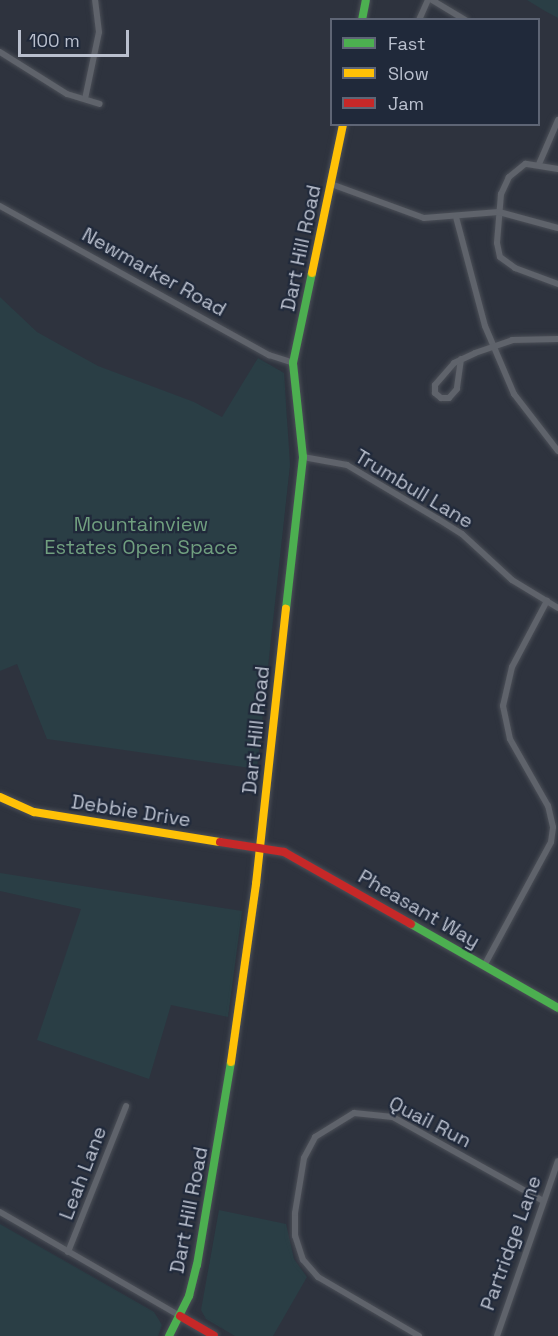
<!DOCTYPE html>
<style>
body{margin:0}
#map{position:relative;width:558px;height:1336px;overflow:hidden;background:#2e333e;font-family:"Space Grotesk",sans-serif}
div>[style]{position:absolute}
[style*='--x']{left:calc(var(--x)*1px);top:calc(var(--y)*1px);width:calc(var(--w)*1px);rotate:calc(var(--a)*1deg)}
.green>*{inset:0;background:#2a3e45}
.roads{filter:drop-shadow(0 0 2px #4b4f57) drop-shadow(0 0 2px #4b4f57)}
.street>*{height:6px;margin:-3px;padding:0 3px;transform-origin:3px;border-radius:3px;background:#5f636b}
.fast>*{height:8px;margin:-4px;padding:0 4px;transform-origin:4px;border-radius:4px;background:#4caf50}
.slow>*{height:8px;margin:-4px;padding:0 4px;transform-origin:4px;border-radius:4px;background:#ffc107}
.jam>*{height:8px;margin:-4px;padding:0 4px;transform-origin:4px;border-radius:4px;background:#c62828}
span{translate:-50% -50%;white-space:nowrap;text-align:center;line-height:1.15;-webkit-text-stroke:4.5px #20293a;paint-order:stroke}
.street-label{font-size:20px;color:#bac0ce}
.park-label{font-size:20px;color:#709f7f}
.legend{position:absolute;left:330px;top:18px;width:210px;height:108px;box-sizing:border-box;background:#20293a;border:2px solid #5e6575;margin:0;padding:8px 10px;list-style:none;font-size:18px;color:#bac0ce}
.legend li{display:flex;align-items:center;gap:12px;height:30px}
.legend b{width:30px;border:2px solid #5e6575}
.scale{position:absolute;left:18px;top:30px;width:111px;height:27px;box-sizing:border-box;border:3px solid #bac0ce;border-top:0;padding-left:8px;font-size:18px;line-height:21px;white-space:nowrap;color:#bac0ce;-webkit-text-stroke:4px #20293a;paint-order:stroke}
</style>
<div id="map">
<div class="green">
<div style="clip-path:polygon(527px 0,558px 0,558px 18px,545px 11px)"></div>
<div style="clip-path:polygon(0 297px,37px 332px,98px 366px,194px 402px,222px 417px,258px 358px,284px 373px,290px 465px,257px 769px,47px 739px,17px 664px,0 671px)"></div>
<div style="clip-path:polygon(0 873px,242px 911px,228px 1017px,171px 1005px,149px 1079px,37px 1040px,81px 909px,0 891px)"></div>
<div style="clip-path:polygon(219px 1210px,286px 1224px,294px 1259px,307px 1277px,273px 1336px,235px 1336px,206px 1319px,201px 1310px)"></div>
<div style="clip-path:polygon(0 1224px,154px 1312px,162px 1325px,158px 1336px,0 1336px)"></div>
</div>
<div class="roads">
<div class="street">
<div style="--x:432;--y:0;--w:39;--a:31"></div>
<div style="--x:419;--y:20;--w:22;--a:-66"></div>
<div style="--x:0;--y:52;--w:79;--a:32.1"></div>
<div style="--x:67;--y:94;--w:34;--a:17"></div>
<div style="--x:85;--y:99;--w:68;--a:-78.2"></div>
<div style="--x:99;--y:32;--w:32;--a:-97"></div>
<div style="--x:539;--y:164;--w:48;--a:-66.6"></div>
<div style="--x:558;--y:169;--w:33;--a:-171"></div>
<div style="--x:525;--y:164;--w:21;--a:141"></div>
<div style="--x:509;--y:177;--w:19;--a:115"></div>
<div style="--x:501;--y:194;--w:49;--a:94.7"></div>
<div style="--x:497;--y:243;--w:14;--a:78"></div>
<div style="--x:500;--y:257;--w:19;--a:36"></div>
<div style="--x:515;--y:268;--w:46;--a:20.4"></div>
<div style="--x:331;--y:184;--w:99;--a:20.1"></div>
<div style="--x:424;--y:218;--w:75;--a:-4.6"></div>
<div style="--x:499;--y:212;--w:61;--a:15.2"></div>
<div style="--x:0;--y:206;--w:308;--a:29"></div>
<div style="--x:269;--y:355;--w:25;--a:18"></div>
<div style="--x:456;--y:217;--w:113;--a:75.1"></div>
<div style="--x:485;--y:326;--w:74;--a:66.9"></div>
<div style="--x:514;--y:394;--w:72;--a:52.3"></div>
<div style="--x:461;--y:359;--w:30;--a:98"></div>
<div style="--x:457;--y:389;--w:12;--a:132"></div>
<div style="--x:449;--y:398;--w:8;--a:180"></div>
<div style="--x:441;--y:398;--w:8;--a:-140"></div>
<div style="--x:435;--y:393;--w:8;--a:-90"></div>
<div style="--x:435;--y:385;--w:29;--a:-49"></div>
<div style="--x:454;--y:363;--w:23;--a:-25"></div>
<div style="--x:475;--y:353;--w:39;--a:-19"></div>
<div style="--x:512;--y:340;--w:46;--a:-1.2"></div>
<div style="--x:303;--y:457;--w:45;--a:10.3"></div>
<div style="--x:347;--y:465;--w:106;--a:30.7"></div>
<div style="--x:438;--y:519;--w:28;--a:32"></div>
<div style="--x:462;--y:534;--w:68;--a:42.6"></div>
<div style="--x:512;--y:580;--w:54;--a:31.3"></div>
<div style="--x:484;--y:966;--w:141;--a:-61.6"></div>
<div style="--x:551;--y:842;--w:15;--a:-82"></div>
<div style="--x:553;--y:827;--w:22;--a:-103"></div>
<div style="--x:548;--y:806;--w:77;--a:-119.6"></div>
<div style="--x:510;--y:739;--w:34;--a:-102"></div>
<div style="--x:503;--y:706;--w:40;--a:-77"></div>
<div style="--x:512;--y:667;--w:75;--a:-62.1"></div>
<div style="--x:0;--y:1212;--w:208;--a:30"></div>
<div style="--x:68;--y:1252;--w:157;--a:-68.3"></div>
<div style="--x:419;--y:1336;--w:117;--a:-149.7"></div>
<div style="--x:318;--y:1277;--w:23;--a:-131"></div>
<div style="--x:303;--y:1260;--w:25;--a:-108"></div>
<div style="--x:295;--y:1236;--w:23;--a:-90"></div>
<div style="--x:295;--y:1213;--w:56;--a:-80.7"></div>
<div style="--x:304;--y:1158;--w:24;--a:-62"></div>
<div style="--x:315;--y:1137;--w:46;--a:-31.6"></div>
<div style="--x:354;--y:1113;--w:39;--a:6"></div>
<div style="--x:393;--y:1117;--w:172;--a:29.2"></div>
<div style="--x:497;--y:1336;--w:185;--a:-70.8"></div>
</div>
<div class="fast">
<div style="--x:362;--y:20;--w:20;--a:-79"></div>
<div style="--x:286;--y:609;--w:153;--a:-83.6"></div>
<div style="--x:303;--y:457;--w:95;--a:-96.1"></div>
<div style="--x:293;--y:363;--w:92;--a:-78.1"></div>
<div style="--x:411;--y:924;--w:169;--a:29.7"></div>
<div style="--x:169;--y:1336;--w:45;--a:-63.4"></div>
<div style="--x:189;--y:1296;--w:32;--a:-76"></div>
<div style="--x:197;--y:1265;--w:206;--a:-80.5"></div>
</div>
<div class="slow">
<div style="--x:312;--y:273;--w:152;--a:-78.2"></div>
<div style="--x:0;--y:797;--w:37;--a:24"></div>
<div style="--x:34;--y:812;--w:188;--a:9.2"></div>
<div style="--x:231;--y:1062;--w:180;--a:-82"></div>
<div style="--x:256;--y:884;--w:277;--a:-83.8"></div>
</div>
<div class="jam">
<div style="--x:220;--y:842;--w:65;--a:8.9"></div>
<div style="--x:284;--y:852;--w:146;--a:29.6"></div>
<div style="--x:180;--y:1316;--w:39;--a:30"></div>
</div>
</div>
<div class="street-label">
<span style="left:301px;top:248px;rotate:-78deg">Dart Hill Road</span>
<span style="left:154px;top:272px;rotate:29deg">Newmarker Road</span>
<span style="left:414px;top:489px;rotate:31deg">Trumbull Lane</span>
<span style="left:256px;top:730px;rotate:-84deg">Dart Hill Road</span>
<span style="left:131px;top:811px;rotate:9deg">Debbie Drive</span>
<span style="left:419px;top:909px;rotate:30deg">Pheasant Way</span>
<span style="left:430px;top:1122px;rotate:27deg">Quail Run</span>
<span style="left:83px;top:1173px;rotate:-69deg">Leah Lane</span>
<span style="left:189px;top:1210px;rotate:-79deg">Dart Hill Road</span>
<span style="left:511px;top:1243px;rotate:-70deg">Partridge Lane</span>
</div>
<div class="park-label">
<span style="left:141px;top:536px">Mountainview<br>Estates Open Space</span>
</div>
<ul class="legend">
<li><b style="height:8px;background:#4caf50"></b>Fast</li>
<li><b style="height:8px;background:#ffc107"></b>Slow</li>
<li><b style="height:8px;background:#c62828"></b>Jam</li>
</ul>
<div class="scale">100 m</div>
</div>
